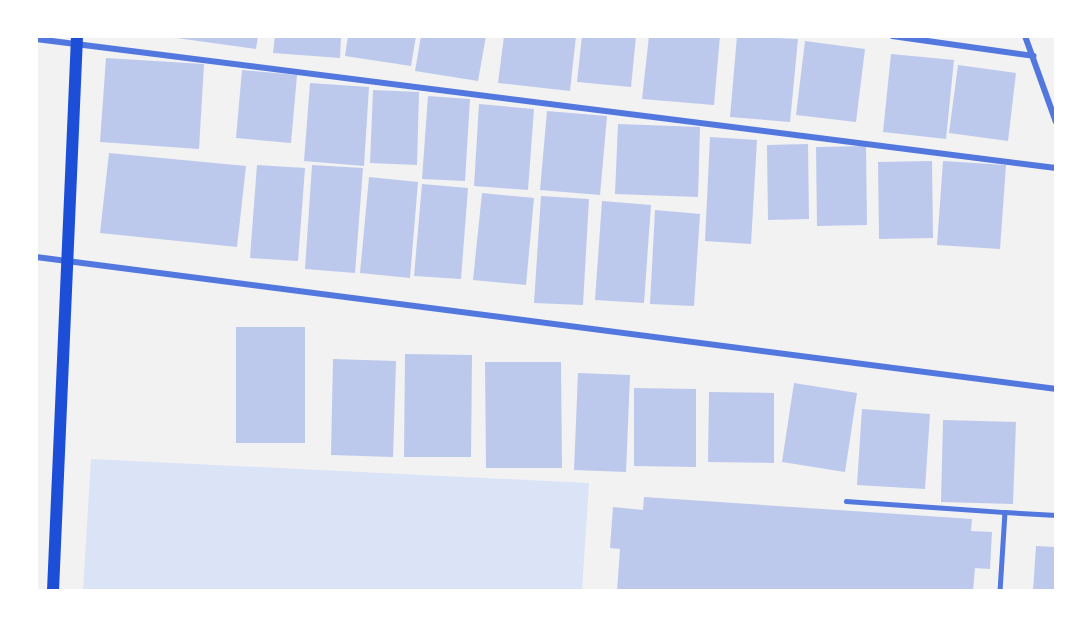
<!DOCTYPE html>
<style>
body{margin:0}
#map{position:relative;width:1092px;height:627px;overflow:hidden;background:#f2f2f2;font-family:"Titillium Web",sans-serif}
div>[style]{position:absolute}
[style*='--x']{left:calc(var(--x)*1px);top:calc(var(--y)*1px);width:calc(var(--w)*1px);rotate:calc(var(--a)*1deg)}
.green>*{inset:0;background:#dbe4f7}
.building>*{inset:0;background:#bdc9ec}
.service>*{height:4.5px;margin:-2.25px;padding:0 2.25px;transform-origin:2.25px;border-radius:2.25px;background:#5277de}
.minor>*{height:6px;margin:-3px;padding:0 3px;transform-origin:3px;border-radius:3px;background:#5277de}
.secondary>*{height:12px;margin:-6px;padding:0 6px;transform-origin:6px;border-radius:6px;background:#1d4ed8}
span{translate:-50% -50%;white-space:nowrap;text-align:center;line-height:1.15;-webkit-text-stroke:4.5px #fff;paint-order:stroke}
.frame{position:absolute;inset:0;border:38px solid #fff;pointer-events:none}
</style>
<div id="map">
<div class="green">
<div style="clip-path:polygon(91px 459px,589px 483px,582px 591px,83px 591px)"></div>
</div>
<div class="building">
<div style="clip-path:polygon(162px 36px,258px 36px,256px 49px)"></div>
<div style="clip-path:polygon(275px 36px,341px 36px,340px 58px,273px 53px)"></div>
<div style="clip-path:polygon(348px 36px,416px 36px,411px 66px,345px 56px)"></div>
<div style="clip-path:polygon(421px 36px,486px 36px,478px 81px,415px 71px)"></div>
<div style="clip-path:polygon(504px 36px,576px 36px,570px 91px,498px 83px)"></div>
<div style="clip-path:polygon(582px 36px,636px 36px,631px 87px,577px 82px)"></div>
<div style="clip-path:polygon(649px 36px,720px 36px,714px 105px,642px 99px)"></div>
<div style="clip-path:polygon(737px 36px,798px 39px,790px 122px,730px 117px)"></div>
<div style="clip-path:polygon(805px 41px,865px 49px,856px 122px,796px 115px)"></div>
<div style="clip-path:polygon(891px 54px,954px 60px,946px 139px,883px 132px)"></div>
<div style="clip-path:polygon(106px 58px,204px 64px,199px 149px,100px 142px)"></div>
<div style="clip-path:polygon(958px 65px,1016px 73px,1008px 141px,949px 133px)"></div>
<div style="clip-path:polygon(242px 70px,297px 75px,291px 143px,236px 138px)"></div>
<div style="clip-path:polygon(310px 83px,369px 87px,364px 166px,304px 161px)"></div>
<div style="clip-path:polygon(373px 90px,419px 92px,417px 165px,370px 163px)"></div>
<div style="clip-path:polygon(428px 96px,470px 99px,465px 181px,422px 179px)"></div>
<div style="clip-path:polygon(479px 104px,534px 109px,528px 190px,474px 186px)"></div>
<div style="clip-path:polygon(547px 111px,607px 116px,600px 195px,540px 190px)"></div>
<div style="clip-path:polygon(618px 124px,700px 127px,698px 197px,615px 194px)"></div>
<div style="clip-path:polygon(710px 137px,757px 140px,751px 244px,705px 241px)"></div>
<div style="clip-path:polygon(808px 144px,809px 219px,768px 220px,767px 145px)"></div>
<div style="clip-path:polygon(866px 146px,867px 225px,817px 226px,816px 147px)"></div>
<div style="clip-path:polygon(109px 153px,246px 166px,237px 247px,100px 233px)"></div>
<div style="clip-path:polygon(932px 161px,933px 238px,879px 239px,878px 162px)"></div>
<div style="clip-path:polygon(943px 161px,1006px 165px,1000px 249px,937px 245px)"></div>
<div style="clip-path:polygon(257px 165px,305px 168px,298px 261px,250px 258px)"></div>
<div style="clip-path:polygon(312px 165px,363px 168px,355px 273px,305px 269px)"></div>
<div style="clip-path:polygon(369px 177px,418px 182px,410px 278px,360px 273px)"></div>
<div style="clip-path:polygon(422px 184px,468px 188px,461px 279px,414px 276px)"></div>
<div style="clip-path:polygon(482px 193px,534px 198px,526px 285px,473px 280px)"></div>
<div style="clip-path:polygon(541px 196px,589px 199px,583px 305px,534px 303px)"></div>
<div style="clip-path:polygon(602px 201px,651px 205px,644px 303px,595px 300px)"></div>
<div style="clip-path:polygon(655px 210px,700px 214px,694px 306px,650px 304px)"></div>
<div style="clip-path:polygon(236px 327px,305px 327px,305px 443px,236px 443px)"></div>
<div style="clip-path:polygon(405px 354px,472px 355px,471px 457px,404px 457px)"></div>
<div style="clip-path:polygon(333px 359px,396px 361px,393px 457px,331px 455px)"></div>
<div style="clip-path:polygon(485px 362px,561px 362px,562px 468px,486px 468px)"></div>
<div style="clip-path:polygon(578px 373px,630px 375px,626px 472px,574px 470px)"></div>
<div style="clip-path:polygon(794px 383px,857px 393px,845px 472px,782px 462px)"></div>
<div style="clip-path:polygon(634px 388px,696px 389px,696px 467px,634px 466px)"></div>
<div style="clip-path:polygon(709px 392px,774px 393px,774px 463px,708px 462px)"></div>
<div style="clip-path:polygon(862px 409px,930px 414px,925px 489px,857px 485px)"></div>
<div style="clip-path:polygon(943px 420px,1016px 422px,1013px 504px,941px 502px)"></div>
<div style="clip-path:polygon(644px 497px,972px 519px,971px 531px,992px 532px,990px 569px,975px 568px,973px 591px,617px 591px,620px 549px,610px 548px,613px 507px,643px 510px)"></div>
<div style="clip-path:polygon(1036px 546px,1056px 547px,1056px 591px,1033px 591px)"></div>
</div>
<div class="service">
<div style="--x:846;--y:501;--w:159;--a:4"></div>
<div style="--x:1005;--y:512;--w:79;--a:93.6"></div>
<div style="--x:1005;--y:512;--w:51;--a:3.4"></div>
</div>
<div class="minor">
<div style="--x:892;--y:36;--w:143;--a:8"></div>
<div style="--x:1025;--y:36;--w:91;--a:70.2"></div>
<div style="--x:36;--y:39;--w:1028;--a:7.21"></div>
<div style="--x:36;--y:257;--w:1029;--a:7.37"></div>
</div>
<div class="secondary">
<div style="--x:53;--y:591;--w:556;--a:-87.52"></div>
</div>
<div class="frame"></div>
</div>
